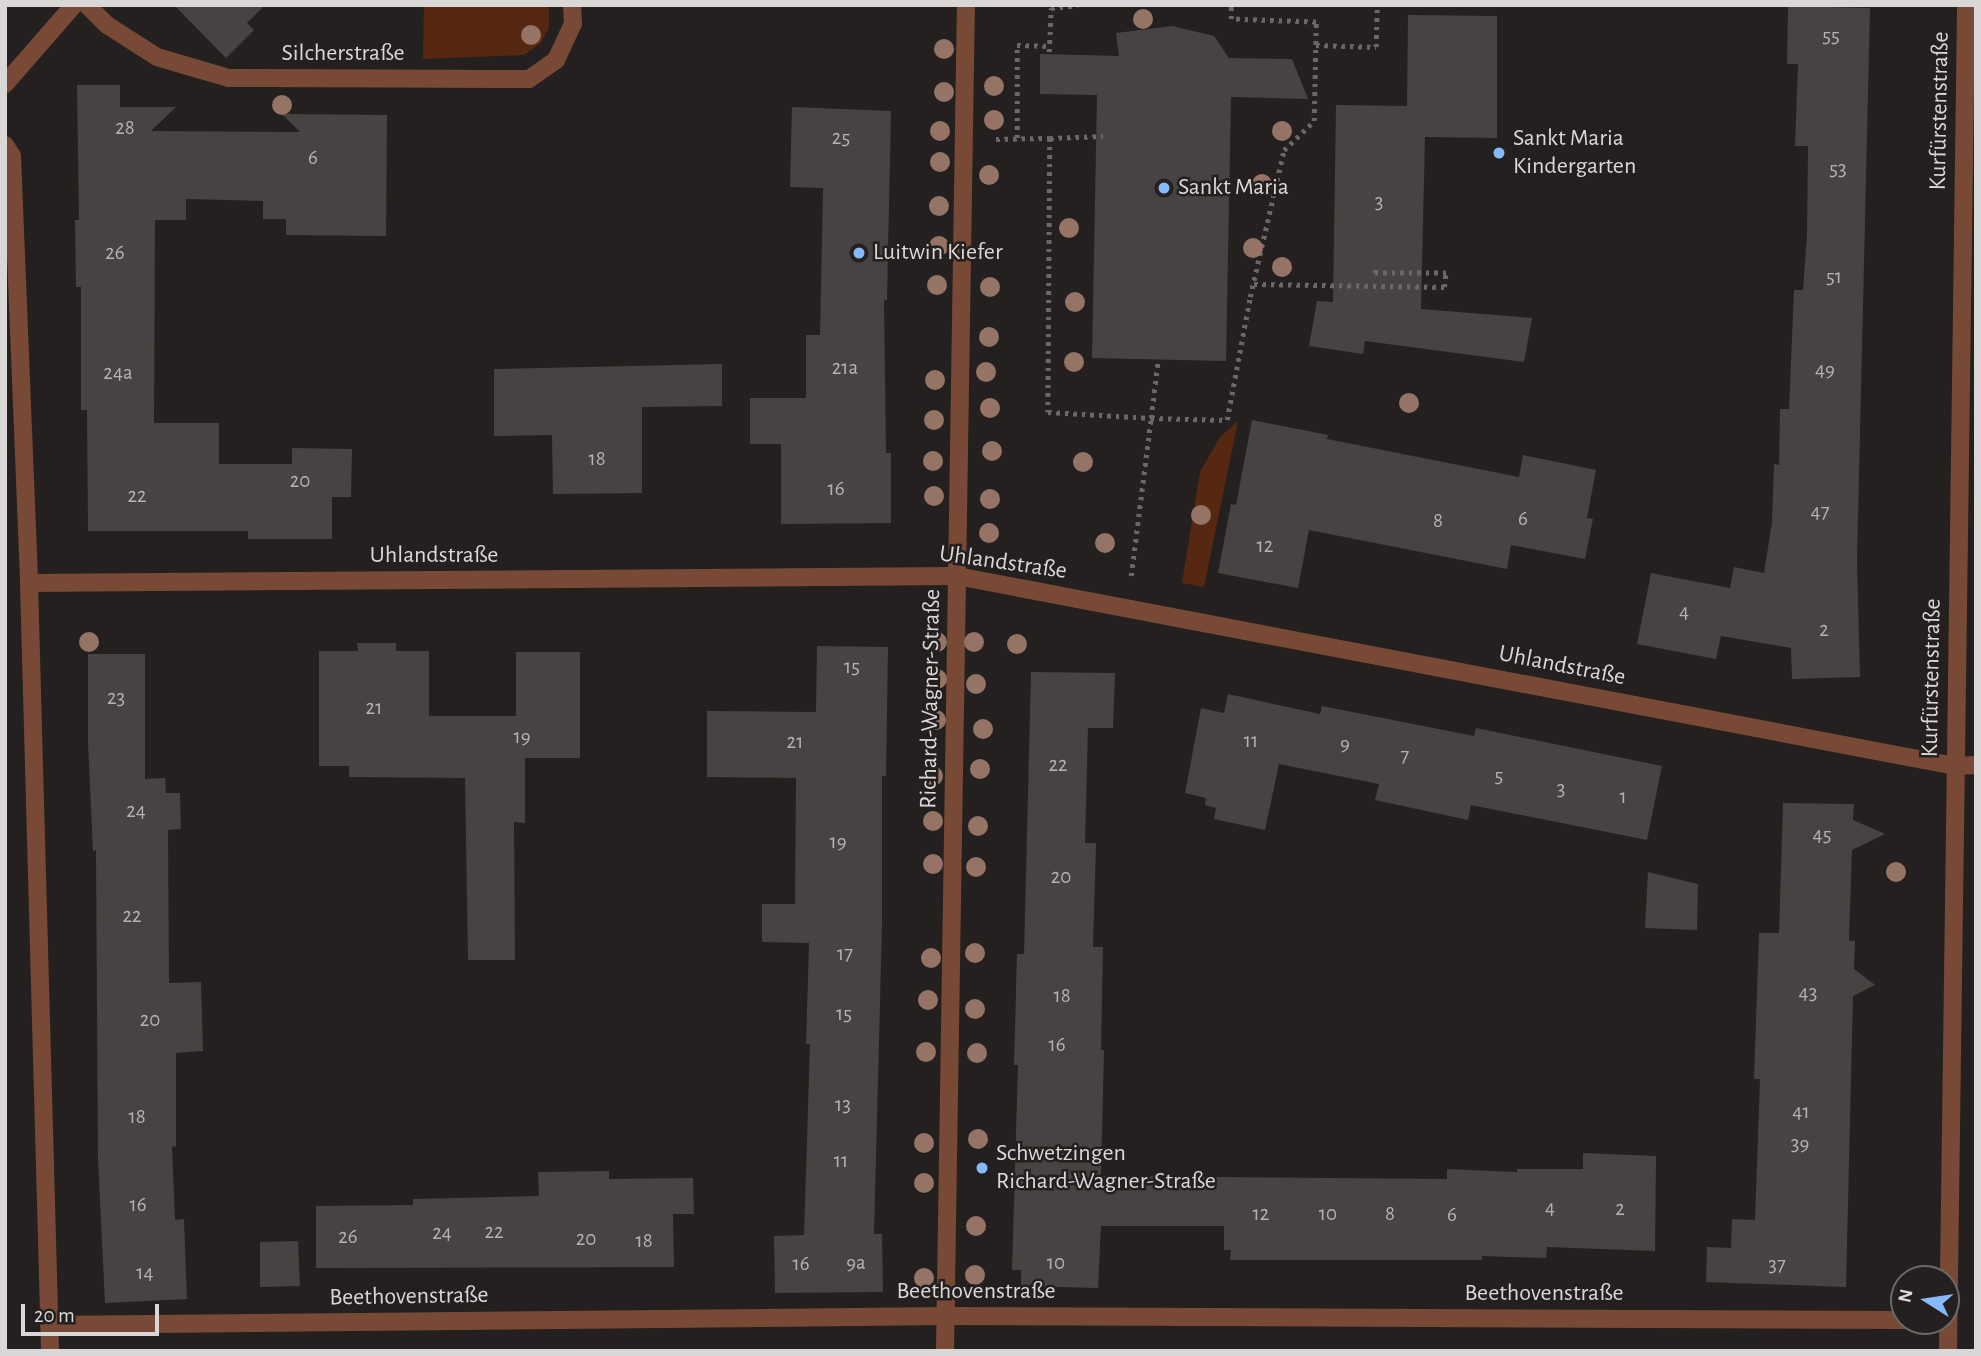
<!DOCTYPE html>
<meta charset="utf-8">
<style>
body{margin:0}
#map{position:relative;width:1981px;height:1356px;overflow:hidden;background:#23201f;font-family:"Alegreya Sans",sans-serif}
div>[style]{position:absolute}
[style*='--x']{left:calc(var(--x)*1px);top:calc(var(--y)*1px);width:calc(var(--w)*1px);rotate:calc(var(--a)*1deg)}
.green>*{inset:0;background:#562812}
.building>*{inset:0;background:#474342}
.path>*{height:4.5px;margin-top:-2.25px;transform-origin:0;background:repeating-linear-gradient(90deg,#6a6766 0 3.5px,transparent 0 8.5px)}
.minor>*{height:18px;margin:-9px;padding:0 9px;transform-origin:9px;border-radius:9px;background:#784a36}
.trees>*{width:20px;height:20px;margin:-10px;border-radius:50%;background:#957466}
.dots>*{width:19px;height:19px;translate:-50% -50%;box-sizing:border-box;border:4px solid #23201f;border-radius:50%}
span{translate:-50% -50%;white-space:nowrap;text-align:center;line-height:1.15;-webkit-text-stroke:5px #23201f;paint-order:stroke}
.number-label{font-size:21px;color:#b5b2b2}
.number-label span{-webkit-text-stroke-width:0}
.street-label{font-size:24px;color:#dad7d7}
.poi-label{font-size:24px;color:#dad7d7}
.left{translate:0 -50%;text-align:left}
.frame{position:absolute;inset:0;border:7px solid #dad7d7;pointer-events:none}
.north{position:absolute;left:1890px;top:1265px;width:70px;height:70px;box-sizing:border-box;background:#23201f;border:2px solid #6c6969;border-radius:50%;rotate:282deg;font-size:19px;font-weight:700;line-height:28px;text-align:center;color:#dad7d7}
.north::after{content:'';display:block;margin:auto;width:24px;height:32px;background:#85bbfb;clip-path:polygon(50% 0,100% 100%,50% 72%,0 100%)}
.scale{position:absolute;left:21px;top:1304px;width:138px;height:32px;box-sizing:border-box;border:4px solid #dad7d7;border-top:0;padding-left:9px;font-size:21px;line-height:24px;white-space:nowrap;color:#dad7d7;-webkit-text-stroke:5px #23201f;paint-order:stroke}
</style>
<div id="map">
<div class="green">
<div style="clip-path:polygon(424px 5px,549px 5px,549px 27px,541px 43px,524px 55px,423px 59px)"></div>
<div style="clip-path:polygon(1238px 421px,1204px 587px,1182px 583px,1200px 472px,1220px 437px)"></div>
</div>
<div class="building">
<div style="clip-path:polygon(174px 5px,265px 5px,247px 23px,254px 30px,226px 58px)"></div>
<div style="clip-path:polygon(1788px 6px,1870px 8px,1857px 560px,1860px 677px,1792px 679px,1791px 648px,1721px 636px,1716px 659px,1637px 644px,1651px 573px,1730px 588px,1734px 567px,1764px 573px,1772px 522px,1774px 464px,1779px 465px,1780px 409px,1789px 409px,1794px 290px,1803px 290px,1807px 236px,1808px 146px,1795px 146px,1798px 64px,1787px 64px)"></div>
<div style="clip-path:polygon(1408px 15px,1497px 16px,1497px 138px,1425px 137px,1421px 309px,1532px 318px,1524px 362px,1365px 341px,1363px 354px,1309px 346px,1317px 301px,1333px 302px,1336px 105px,1407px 106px)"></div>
<div style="clip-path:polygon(1172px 26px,1214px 36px,1229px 58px,1292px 59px,1308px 99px,1231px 97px,1226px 361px,1092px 358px,1097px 95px,1040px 94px,1040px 54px,1119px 56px,1116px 33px)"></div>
<div style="clip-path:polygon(77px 85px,120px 85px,120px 107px,176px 107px,151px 131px,300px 132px,282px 114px,387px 115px,386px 236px,286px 235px,286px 219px,263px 219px,263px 201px,186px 199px,186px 220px,155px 220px,154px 423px,219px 423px,219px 464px,292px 464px,292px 448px,352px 449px,351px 497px,332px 497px,332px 539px,248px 539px,248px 531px,88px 531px,87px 410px,81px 410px,81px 287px,76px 287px,75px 220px,79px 220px)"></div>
<div style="clip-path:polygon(792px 107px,891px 111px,887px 300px,884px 300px,886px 453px,891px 453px,891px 523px,781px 524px,781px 444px,750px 444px,750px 398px,806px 398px,806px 335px,820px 335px,823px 188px,790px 187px)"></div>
<div style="clip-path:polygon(722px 364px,722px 406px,642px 407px,642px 493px,553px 494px,552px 435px,494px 436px,494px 369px)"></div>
<div style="clip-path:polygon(1252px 420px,1328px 435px,1327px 439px,1519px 477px,1523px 455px,1596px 470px,1587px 518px,1593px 519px,1585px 559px,1511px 545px,1507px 569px,1309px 530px,1298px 588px,1218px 573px,1231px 504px,1236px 505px)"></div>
<div style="clip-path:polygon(357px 643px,396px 643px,396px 651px,429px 651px,429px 716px,516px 716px,516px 652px,580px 652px,580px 758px,525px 758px,525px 823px,514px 822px,515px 960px,468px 960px,465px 778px,349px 777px,349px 766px,319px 766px,319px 651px,358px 651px)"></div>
<div style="clip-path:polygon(817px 646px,888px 647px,886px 776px,882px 776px,882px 925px,874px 1234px,882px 1234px,883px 1292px,775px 1293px,774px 1236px,804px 1235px,810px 1044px,806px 1044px,809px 943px,762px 942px,762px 904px,795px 904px,796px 778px,707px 777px,707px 711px,816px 712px)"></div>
<div style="clip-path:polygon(88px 654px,145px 654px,145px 779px,165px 778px,166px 793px,180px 793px,181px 829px,168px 830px,169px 983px,201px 982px,203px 1051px,176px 1053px,176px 1147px,172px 1146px,175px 1220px,184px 1219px,187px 1299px,105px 1303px,98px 1160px,96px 850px,93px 851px,88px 742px)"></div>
<div style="clip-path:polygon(1031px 672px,1115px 673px,1113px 728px,1088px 728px,1085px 843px,1096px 843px,1093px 947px,1103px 947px,1101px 1050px,1104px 1050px,1101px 1176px,1447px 1179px,1447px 1169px,1517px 1172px,1517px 1169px,1583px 1169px,1583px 1153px,1656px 1156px,1655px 1251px,1547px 1247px,1546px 1258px,1482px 1256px,1482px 1260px,1230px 1260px,1231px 1250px,1224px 1250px,1224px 1226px,1101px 1226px,1098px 1288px,1021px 1286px,1021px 1270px,1012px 1270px,1018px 1065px,1014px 1065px,1017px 954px,1024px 954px)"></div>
<div style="clip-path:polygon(1228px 694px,1320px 714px,1322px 706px,1474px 736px,1476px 728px,1662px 766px,1647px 840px,1471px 805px,1468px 820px,1375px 800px,1379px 784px,1279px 764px,1265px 830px,1214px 819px,1216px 808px,1205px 805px,1206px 798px,1185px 793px,1201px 708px,1224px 713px)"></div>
<div style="clip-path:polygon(1783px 803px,1854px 804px,1853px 820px,1885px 834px,1852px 850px,1849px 941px,1855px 941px,1854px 969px,1875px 985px,1853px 996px,1846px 1287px,1706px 1282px,1707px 1247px,1731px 1248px,1732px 1219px,1755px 1220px,1760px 1079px,1754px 1079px,1759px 933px,1779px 933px)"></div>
<div style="clip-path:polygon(1648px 872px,1698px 884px,1697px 930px,1645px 928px)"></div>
<div style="clip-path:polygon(609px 1171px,609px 1179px,693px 1178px,694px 1214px,673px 1214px,674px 1267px,316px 1268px,316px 1206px,413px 1205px,413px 1199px,539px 1196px,538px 1172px)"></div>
<div style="clip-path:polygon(298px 1241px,300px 1286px,260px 1287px,260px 1242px)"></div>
</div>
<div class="path">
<div style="--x:1316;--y:45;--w:60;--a:1.9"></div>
<div style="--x:1376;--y:47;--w:42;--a:-88.6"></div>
<div style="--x:1049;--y:52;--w:44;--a:-87.4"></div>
<div style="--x:1051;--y:8;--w:27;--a:-6"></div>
<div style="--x:1017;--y:138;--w:93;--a:-90"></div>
<div style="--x:1017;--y:45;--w:32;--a:2"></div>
<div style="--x:1050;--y:138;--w:53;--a:-2.2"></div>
<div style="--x:996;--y:139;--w:54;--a:-1.1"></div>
<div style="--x:1050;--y:138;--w:274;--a:90.4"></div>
<div style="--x:1048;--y:412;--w:103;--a:3.3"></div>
<div style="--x:1151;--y:418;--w:58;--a:-83.1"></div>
<div style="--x:1254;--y:284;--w:190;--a:0.9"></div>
<div style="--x:1444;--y:287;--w:14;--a:-82"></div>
<div style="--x:1446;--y:273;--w:71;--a:180"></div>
<div style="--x:1375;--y:273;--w:7;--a:-82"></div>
<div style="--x:1131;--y:576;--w:159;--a:-82.8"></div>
<div style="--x:1151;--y:418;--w:76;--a:1.5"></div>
<div style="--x:1227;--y:420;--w:125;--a:-79.4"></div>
<div style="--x:1250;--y:297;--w:151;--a:-77"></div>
<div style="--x:1284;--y:150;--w:42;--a:-44"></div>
<div style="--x:1314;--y:121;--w:99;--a:-88.8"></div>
<div style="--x:1316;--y:22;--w:85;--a:-178"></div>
<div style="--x:1231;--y:19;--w:14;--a:-90"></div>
</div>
<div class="minor">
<div style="--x:87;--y:5;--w:28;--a:45"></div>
<div style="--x:107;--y:25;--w:59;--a:32.6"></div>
<div style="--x:157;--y:57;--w:75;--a:16.3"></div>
<div style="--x:229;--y:78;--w:300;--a:0.2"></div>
<div style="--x:529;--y:79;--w:33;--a:-35"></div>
<div style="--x:556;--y:60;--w:40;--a:-65"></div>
<div style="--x:573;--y:24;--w:19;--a:-93"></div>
<div style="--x:5;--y:84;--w:105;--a:-48.9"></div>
<div style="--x:5;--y:145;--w:13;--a:58"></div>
<div style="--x:12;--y:156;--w:427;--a:87.7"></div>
<div style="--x:29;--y:583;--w:768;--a:88.43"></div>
<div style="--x:29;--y:583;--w:928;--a:-0.43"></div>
<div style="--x:957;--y:576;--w:1016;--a:10.78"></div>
<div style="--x:1955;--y:766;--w:21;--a:-3"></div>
<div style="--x:49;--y:1325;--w:897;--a:-0.57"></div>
<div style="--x:946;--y:1316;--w:958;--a:0.24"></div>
<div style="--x:945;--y:1351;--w:1346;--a:-89.11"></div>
<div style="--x:1948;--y:1351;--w:1346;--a:-89.23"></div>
</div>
<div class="trees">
<div style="left:1143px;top:19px"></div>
<div style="left:531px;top:35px"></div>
<div style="left:944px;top:49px"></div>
<div style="left:994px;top:86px"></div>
<div style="left:944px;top:92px"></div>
<div style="left:282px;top:105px"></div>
<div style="left:994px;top:120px"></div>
<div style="left:940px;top:131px"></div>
<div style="left:1282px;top:131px"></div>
<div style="left:940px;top:162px"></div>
<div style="left:989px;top:175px"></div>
<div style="left:1262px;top:184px"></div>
<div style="left:939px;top:206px"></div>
<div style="left:1069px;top:228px"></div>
<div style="left:939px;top:246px"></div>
<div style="left:1253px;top:248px"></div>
<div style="left:1282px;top:267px"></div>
<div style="left:937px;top:285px"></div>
<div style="left:990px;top:287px"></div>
<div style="left:1075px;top:302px"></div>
<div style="left:989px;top:337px"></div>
<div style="left:1074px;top:362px"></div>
<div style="left:986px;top:372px"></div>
<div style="left:935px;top:380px"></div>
<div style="left:1409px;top:403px"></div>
<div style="left:990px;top:408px"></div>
<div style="left:934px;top:420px"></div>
<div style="left:992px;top:451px"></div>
<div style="left:933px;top:461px"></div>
<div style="left:1083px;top:462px"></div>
<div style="left:934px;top:496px"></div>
<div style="left:990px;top:499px"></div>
<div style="left:1201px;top:515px"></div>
<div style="left:989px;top:533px"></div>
<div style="left:1105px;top:543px"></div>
<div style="left:89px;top:642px"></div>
<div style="left:937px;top:642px"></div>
<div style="left:974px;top:642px"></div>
<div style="left:1017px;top:644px"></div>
<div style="left:937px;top:679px"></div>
<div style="left:976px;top:684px"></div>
<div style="left:936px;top:720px"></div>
<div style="left:983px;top:729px"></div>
<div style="left:980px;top:769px"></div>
<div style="left:933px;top:776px"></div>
<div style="left:933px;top:821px"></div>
<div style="left:978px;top:826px"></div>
<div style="left:933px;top:864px"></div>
<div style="left:976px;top:867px"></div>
<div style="left:1896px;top:872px"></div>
<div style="left:975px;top:953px"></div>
<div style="left:931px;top:958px"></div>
<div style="left:928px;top:1000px"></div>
<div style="left:975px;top:1009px"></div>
<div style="left:926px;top:1052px"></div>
<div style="left:977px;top:1053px"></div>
<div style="left:978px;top:1139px"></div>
<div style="left:924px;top:1143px"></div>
<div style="left:924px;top:1183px"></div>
<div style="left:976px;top:1226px"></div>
<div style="left:975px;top:1275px"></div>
<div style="left:924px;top:1278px"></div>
</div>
<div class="dots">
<div style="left:1499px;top:153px;background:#85bbfb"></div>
<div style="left:1164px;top:188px;background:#85bbfb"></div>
<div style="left:859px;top:253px;background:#85bbfb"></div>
<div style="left:982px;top:1168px;background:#85bbfb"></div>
</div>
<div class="number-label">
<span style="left:1831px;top:36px">55</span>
<span style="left:125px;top:128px">28</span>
<span style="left:841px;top:138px">25</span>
<span style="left:313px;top:158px">6</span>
<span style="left:1838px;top:169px">53</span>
<span style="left:1379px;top:202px">3</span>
<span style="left:115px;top:253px">26</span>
<span style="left:1834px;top:277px">51</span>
<span style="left:845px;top:368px">21a</span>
<span style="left:1825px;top:370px">49</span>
<span style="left:118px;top:373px">24a</span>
<span style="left:597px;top:459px">18</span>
<span style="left:300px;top:481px">20</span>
<span style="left:836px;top:489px">16</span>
<span style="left:137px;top:496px">22</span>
<span style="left:1820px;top:512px">47</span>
<span style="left:1523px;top:519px">6</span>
<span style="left:1438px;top:521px">8</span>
<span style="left:1265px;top:546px">12</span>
<span style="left:1684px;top:612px">4</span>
<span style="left:1824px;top:630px">2</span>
<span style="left:852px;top:667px">15</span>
<span style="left:116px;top:698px">23</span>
<span style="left:374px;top:708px">21</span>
<span style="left:522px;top:737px">19</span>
<span style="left:1251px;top:741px">11</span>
<span style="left:795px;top:742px">21</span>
<span style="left:1345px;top:744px">9</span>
<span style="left:1405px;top:756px">7</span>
<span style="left:1058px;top:765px">22</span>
<span style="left:1499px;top:776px">5</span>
<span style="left:1561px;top:789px">3</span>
<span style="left:1623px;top:797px">1</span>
<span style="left:136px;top:811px">24</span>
<span style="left:1822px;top:835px">45</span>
<span style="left:838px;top:842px">19</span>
<span style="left:1061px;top:877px">20</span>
<span style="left:132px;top:916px">22</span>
<span style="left:845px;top:954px">17</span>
<span style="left:1808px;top:993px">43</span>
<span style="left:1062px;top:996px">18</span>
<span style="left:844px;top:1014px">15</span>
<span style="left:150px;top:1020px">20</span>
<span style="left:1057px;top:1045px">16</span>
<span style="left:843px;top:1105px">13</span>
<span style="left:1801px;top:1112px">41</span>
<span style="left:137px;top:1117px">18</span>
<span style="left:1800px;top:1144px">39</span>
<span style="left:841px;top:1161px">11</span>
<span style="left:138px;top:1205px">16</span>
<span style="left:1550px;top:1208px">4</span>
<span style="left:1620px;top:1209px">2</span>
<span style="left:1261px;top:1214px">12</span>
<span style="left:1328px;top:1214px">10</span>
<span style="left:1390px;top:1214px">8</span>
<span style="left:1452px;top:1215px">6</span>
<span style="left:494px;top:1232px">22</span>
<span style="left:442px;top:1233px">24</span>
<span style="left:348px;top:1237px">26</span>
<span style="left:586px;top:1239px">20</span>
<span style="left:644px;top:1241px">18</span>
<span style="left:856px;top:1263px">9a</span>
<span style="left:1056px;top:1263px">10</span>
<span style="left:801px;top:1264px">16</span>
<span style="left:1777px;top:1265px">37</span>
<span style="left:145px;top:1273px">14</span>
</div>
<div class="street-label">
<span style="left:343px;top:54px">Silcherstraße</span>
<span style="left:1940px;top:111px;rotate:-89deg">Kurfürstenstraße</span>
<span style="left:434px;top:556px">Uhlandstraße</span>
<span style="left:1003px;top:563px;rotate:8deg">Uhlandstraße</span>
<span style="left:1562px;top:666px;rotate:11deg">Uhlandstraße</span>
<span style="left:1932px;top:678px;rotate:-89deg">Kurfürstenstraße</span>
<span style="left:931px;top:699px;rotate:-89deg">Richard-Wagner-Straße</span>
<span style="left:976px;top:1292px">Beethovenstraße</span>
<span style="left:1544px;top:1294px">Beethovenstraße</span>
<span style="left:409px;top:1297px;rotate:-1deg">Beethovenstraße</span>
</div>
<div class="poi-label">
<span class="left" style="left:1513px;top:153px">Sankt Maria<br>Kindergarten</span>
<span class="left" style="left:1178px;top:188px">Sankt Maria</span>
<span class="left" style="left:873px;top:253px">Luitwin Kiefer</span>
<span class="left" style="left:996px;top:1168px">Schwetzingen<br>Richard-Wagner-Straße</span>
</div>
<div class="frame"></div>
<div class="north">N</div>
<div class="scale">20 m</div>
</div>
